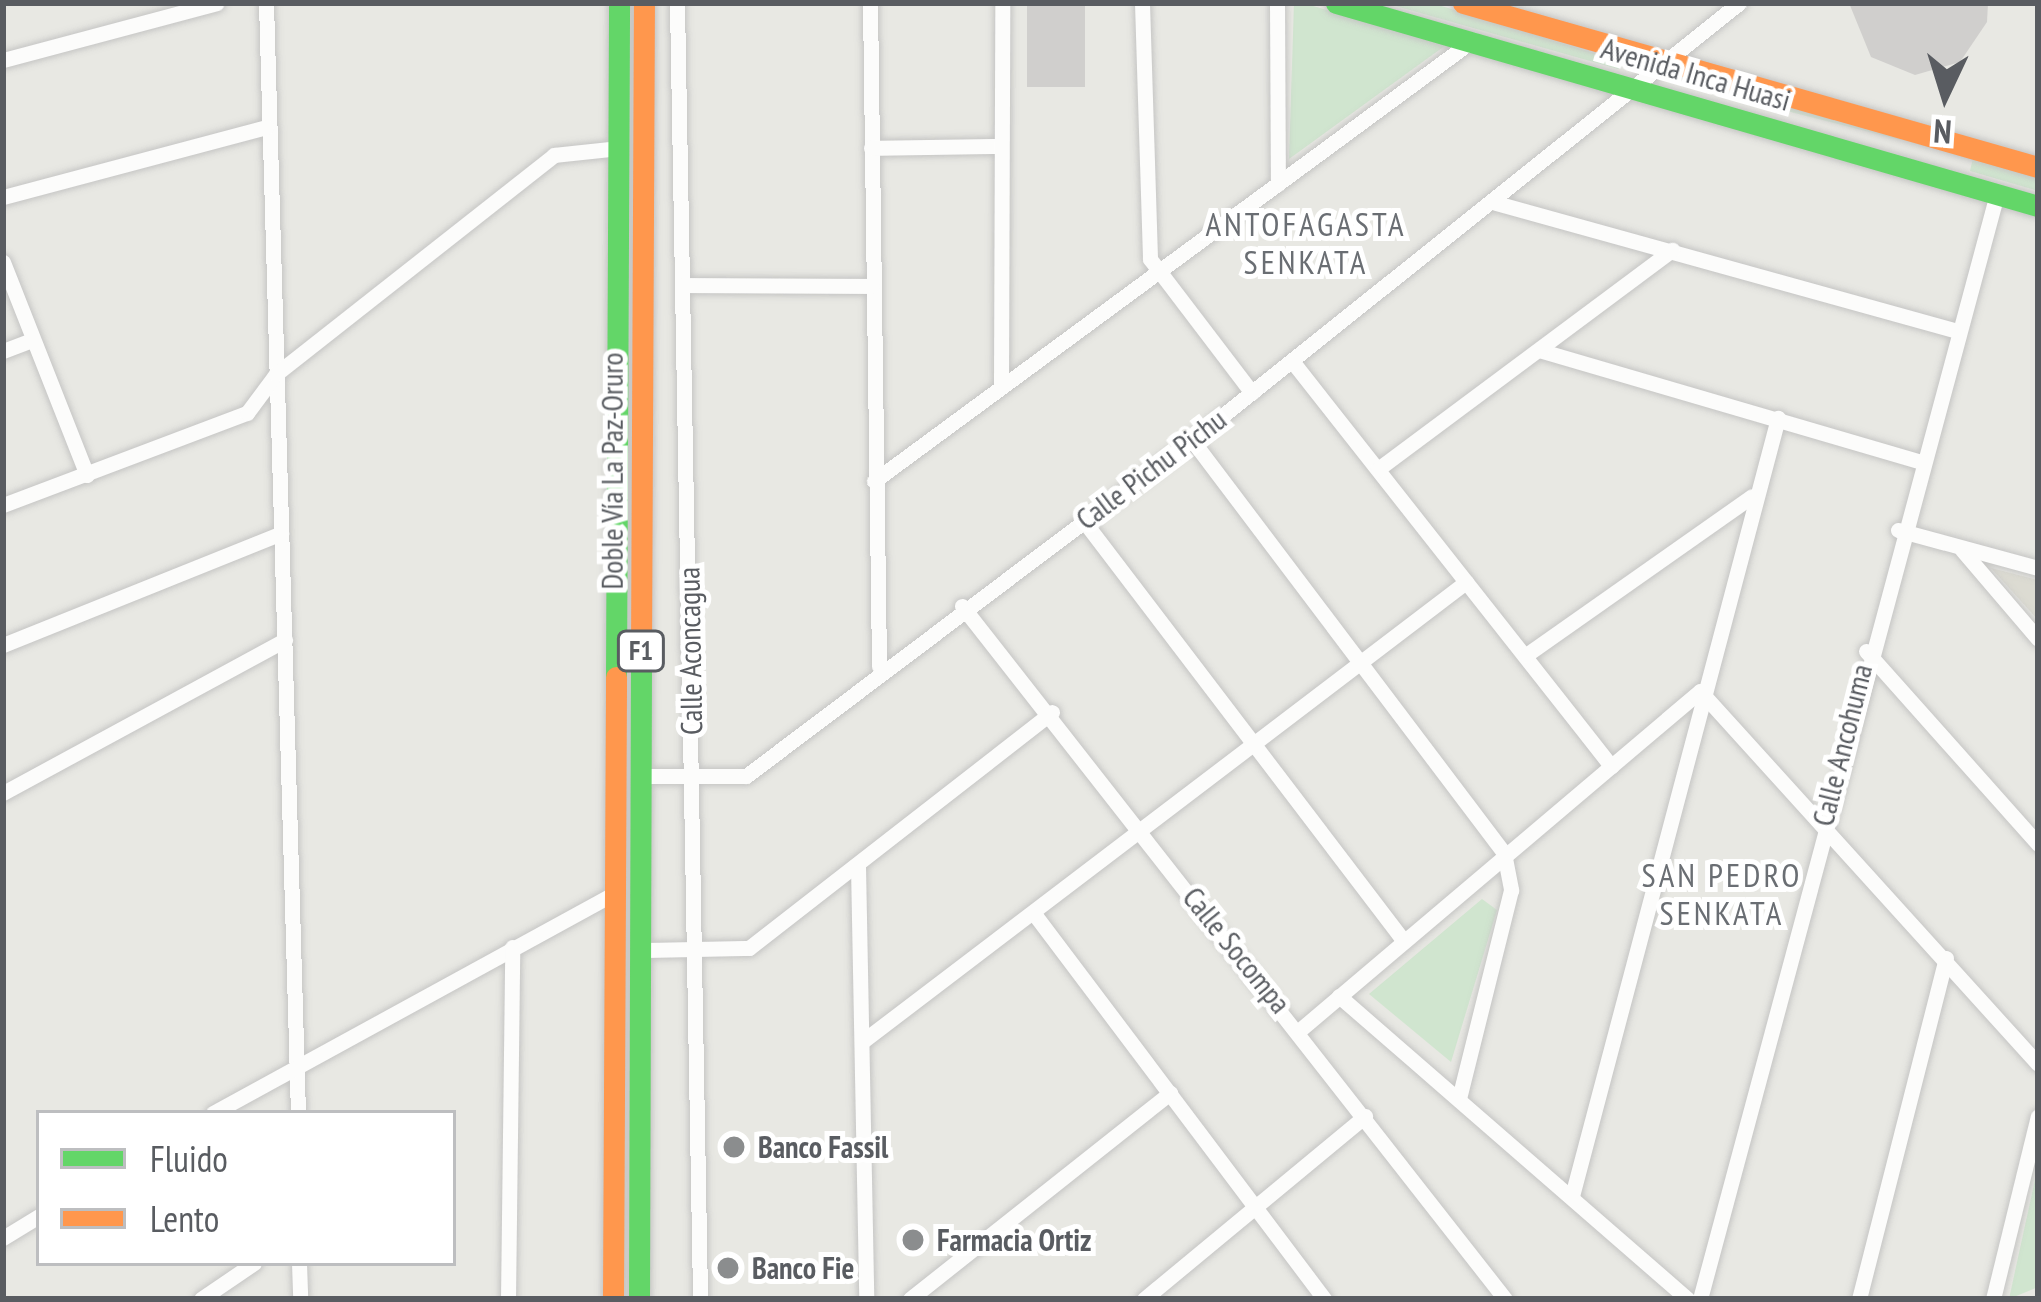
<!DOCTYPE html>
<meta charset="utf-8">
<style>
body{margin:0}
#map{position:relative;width:2041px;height:1302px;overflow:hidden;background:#e8e8e3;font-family:"PT Sans Narrow",sans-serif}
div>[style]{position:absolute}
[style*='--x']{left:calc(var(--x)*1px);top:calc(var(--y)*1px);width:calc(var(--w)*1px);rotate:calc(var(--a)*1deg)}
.education>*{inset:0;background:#dcdbd2}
.green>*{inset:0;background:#d0e5cf}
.building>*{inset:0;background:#d0cfcd}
.roads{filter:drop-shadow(0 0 3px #c5c5c4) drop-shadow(0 0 3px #c5c5c4)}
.street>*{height:15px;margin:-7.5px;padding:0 7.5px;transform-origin:7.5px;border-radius:7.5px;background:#fcfcfb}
.fast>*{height:21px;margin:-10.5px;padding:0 10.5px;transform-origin:10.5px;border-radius:10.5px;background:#63d668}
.slow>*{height:21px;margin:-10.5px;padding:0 10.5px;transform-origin:10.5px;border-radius:10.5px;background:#ff974d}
.dots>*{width:33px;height:33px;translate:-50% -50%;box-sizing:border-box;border:6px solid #fff;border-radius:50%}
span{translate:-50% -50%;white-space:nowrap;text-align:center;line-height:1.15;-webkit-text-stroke:10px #fff;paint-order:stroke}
.shield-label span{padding:3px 9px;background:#fff;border:3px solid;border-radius:9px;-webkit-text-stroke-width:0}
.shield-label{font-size:27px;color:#595c61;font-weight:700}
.street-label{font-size:30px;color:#595c61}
.poi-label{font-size:30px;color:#595c61;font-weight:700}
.left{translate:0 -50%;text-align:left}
.neighbourhood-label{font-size:33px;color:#6a6e73;letter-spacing:3px}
.frame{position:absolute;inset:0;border:6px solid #595c61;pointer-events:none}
.legend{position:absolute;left:36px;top:1110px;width:420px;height:156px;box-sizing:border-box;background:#fff;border:3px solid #bdbec0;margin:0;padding:15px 21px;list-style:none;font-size:36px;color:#595c61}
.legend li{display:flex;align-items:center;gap:24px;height:60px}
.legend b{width:60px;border:3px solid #bdbec0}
.north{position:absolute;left:1885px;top:36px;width:120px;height:120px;-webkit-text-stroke:9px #fff;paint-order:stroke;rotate:184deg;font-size:33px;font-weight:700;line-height:48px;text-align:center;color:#595c61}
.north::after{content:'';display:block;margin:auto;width:42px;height:54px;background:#595c61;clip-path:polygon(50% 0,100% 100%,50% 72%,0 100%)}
</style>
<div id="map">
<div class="education">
<div style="clip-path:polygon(1991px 568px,2038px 580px,2038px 620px)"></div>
</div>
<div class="green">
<div style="clip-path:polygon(1294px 3px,1303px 3px,1446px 45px,1289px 159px)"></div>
<div style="clip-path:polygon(1385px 3px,1432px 3px,1626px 63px,1618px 69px)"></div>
<div style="clip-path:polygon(1692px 75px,1897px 132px,1901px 140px,1688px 86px)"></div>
<div style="clip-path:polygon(1973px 158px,2038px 178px,2038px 191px,1970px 171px)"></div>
<div style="clip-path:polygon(1482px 899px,1497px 910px,1451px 1062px,1369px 994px)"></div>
<div style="clip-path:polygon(2038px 1166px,2038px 1287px,2009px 1299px)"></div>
</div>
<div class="building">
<div style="clip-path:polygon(1849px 3px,1988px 3px,1987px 22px,1960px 62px,1915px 75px,1871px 57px)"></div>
<div style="clip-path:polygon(1027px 6px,1085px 6px,1085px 87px,1027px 87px)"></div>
</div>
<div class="roads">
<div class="street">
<div style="--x:266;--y:3;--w:1110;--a:88.35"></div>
<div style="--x:677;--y:3;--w:1296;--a:88.98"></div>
<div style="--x:870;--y:3;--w:663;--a:89.22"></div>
<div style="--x:1142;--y:3;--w:256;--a:88.2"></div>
<div style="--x:1150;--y:259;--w:168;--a:52.7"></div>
<div style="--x:1277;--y:3;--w:181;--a:89.7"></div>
<div style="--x:3;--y:60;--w:221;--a:-14.9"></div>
<div style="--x:871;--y:148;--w:130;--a:-0.9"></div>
<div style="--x:3;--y:197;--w:272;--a:-14.9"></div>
<div style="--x:1496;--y:203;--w:475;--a:15.5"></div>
<div style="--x:3;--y:262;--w:229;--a:68.5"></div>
<div style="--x:682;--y:285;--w:190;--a:0.3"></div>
<div style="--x:3;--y:351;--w:31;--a:-21"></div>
<div style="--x:1542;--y:351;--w:391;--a:16.3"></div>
<div style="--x:1292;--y:361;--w:516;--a:51.77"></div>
<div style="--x:1001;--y:384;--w:381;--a:-89.8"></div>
<div style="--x:1192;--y:440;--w:518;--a:52.93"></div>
<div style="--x:1504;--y:853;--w:38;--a:79"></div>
<div style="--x:1511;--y:890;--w:214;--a:104"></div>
<div style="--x:1378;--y:469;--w:367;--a:-36.7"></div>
<div style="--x:874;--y:481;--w:744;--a:-36.36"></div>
<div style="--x:3;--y:505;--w:261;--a:-20.7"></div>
<div style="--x:247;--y:413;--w:49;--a:-53.4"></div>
<div style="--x:276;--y:374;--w:354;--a:-38.2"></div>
<div style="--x:554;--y:155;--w:65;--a:-6.1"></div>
<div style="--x:1083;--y:520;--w:528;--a:52.7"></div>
<div style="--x:1898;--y:530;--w:145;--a:15.2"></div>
<div style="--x:1962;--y:550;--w:117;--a:49.5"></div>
<div style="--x:962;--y:606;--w:880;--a:51.92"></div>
<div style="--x:3;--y:645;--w:300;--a:-21.9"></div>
<div style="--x:1866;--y:651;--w:259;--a:48.3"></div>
<div style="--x:1526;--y:655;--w:276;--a:-35.1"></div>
<div style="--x:640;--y:776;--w:106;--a:0"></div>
<div style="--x:746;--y:776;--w:558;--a:-36.99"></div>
<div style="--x:1192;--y:440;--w:700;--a:-38.62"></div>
<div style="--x:3;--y:793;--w:321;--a:-28.5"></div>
<div style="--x:858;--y:866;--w:433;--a:88.9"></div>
<div style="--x:1035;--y:915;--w:481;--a:53"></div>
<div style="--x:641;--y:950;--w:108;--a:-1.1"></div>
<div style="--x:749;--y:948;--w:384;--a:-37.9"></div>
<div style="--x:1339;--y:996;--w:462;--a:41"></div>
<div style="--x:1301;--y:1029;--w:523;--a:-40.27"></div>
<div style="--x:1700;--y:691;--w:503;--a:47.82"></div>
<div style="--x:863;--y:1041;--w:758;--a:-37.28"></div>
<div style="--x:213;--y:1113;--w:458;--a:-28.7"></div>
<div style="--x:1572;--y:1196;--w:805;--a:-75.17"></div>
<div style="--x:3;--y:1238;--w:42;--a:-31.4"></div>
<div style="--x:299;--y:1263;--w:36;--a:88"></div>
<div style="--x:201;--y:1299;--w:64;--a:-34.2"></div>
<div style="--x:508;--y:1299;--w:352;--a:-89.3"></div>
<div style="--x:910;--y:1299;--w:332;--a:-38.4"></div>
<div style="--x:1144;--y:1299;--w:287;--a:-39.6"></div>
<div style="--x:1700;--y:1299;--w:1144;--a:-74.96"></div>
<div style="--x:1859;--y:1299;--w:352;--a:-75.7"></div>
<div style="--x:1993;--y:1299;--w:188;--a:-76.2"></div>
</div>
<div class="fast">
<div style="--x:1336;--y:3;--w:731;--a:16.13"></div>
<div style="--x:616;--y:677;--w:674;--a:-89.74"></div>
<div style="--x:639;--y:1299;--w:645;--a:-89.82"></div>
</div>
<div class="slow">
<div style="--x:1463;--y:3;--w:598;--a:15.92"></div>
<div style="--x:641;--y:654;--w:651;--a:-89.74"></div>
<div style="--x:613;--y:1299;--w:622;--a:-89.72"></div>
</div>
</div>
<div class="dots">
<div style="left:734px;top:1147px;background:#8b8d8e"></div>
<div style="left:913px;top:1240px;background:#8b8d8e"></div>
<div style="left:728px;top:1268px;background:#8b8d8e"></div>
</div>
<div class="shield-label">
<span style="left:641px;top:651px">F1</span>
</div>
<div class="street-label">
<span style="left:1696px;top:74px;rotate:16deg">Avenida Inca Huasi</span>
<span style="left:1151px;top:469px;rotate:-37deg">Calle Pichu Pichu</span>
<span style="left:612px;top:471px;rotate:-90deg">Doble Vía La Paz-Oruro</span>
<span style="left:690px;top:651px;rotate:-91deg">Calle Aconcagua</span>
<span style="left:1842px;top:745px;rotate:-76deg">Calle Ancohuma</span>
<span style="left:1237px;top:950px;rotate:51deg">Calle Socompa</span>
</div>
<div class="poi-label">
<span class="left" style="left:758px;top:1147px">Banco Fassil</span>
<span class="left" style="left:937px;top:1240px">Farmacia Ortiz</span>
<span class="left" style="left:752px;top:1268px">Banco Fie</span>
</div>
<div class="neighbourhood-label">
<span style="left:1306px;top:243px">ANTOFAGASTA<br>SENKATA</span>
<span style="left:1722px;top:894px">SAN PEDRO<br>SENKATA</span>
</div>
<div class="frame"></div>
<ul class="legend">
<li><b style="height:15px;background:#63d668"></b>Fluido</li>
<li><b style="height:15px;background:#ff974d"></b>Lento</li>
</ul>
<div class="north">N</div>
</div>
